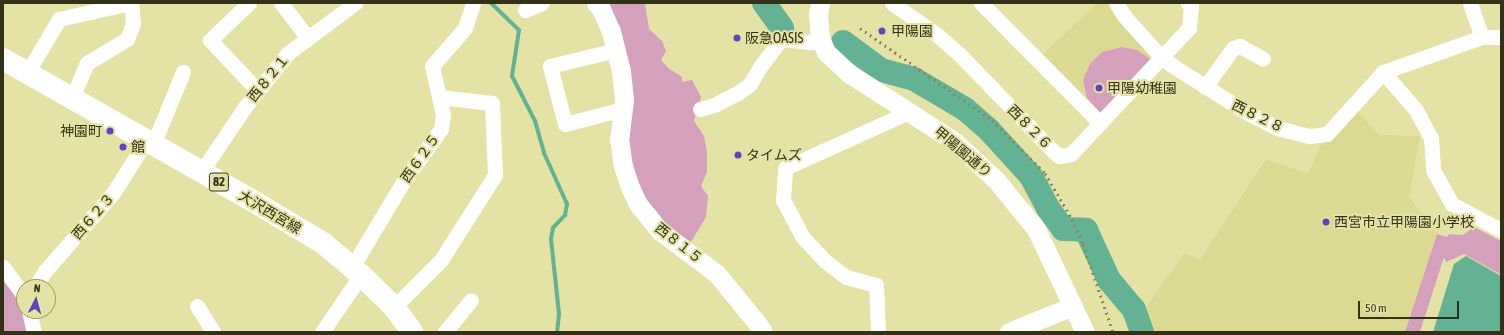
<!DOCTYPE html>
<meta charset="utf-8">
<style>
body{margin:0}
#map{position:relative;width:1504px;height:335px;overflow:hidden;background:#e4e2a4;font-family:"Asap Condensed","Noto Sans JP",sans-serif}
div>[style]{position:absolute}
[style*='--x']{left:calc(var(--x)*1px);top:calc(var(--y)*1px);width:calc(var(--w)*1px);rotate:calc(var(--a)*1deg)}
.built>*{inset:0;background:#dcd993}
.green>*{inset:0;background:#d5a0bc}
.water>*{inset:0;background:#62b293}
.stream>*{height:4px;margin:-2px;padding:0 2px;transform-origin:2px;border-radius:2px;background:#62b293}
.river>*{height:24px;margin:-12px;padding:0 12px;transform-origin:12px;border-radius:12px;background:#62b293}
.minor>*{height:15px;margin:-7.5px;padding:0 7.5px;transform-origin:7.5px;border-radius:7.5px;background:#fff}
.tertiary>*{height:19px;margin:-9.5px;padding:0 9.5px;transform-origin:9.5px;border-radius:9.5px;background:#fff}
.primary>*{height:22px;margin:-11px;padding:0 11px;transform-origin:11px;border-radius:11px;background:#fff}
.rail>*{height:3px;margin-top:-1.5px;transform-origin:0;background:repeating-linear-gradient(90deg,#89875c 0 2px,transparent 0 6px)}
.dots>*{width:11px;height:11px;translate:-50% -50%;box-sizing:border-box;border:2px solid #e4e2a4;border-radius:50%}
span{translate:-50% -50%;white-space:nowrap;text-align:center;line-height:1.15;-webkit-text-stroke:4px #e4e2a4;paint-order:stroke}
.shield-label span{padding:1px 3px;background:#e4e2a4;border:1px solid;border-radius:3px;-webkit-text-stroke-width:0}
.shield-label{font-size:13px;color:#333219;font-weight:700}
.poi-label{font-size:14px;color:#333219}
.left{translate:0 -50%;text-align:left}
.right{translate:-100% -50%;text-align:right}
.street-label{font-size:14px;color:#333219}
.frame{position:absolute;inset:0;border:4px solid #333219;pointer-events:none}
.north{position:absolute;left:16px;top:279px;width:40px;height:40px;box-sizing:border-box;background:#e4e2a4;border:1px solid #9d9c6c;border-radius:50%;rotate:6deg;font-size:11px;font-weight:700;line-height:16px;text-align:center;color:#333219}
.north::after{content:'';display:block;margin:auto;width:14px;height:18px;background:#5c45bd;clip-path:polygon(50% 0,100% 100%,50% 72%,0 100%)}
.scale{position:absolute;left:1358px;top:301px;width:101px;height:18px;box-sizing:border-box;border:2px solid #333219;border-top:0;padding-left:5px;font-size:12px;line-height:14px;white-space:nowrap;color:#333219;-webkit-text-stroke:3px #e4e2a4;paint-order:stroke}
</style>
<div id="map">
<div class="built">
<div style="clip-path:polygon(1097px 3px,1110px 3px,1156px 57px,1100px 118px,1040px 57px)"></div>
<div style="clip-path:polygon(1358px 111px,1379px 135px,1420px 136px,1409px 197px,1437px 234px,1405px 332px,1150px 332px,1143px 312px,1184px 253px,1200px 260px,1266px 159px,1308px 174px,1321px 145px,1334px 136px)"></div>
</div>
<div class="green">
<div style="clip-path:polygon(609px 3px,645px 3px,649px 29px,662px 41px,666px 51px,661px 60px,668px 68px,682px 77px,682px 82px,692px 80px,701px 97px,694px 121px,704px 136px,707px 152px,707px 172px,701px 186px,708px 196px,706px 217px,691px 242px,666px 226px,643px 195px,627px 152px,628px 66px,625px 46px)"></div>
<div style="clip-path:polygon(1122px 47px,1137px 50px,1150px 59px,1100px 113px,1087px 98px,1083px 80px,1090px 64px,1102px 52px)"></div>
<div style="clip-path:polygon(1474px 227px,1501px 241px,1501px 273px,1500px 274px,1464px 254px,1446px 262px,1444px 257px,1420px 332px,1405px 332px,1437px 234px,1447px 237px,1449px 234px,1463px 235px)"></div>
<div style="clip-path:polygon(3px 270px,24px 296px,24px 311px,34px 332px,3px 332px)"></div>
<div style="clip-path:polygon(1134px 300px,1140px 304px,1150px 332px,1131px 332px,1134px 329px,1130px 315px,1117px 308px,1120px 302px)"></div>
</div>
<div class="water">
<div style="clip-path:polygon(1466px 256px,1501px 276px,1501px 332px,1433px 332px,1454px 264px)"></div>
</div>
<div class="stream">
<div style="--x:491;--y:3;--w:39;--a:44"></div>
<div style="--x:519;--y:30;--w:47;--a:98.7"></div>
<div style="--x:512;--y:76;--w:51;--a:62.9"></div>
<div style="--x:535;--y:121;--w:33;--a:74"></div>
<div style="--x:544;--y:153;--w:56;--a:65.7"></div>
<div style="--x:567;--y:204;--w:11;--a:100"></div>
<div style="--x:565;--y:215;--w:18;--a:133"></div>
<div style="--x:553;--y:228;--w:11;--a:100"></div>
<div style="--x:551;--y:239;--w:75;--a:83.9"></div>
<div style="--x:559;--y:314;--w:18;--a:96"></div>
</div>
<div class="river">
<div style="--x:764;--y:3;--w:31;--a:54"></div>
<div style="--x:843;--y:42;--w:47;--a:36.4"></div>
<div style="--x:881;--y:70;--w:34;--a:15"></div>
<div style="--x:914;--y:79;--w:59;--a:30.5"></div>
<div style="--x:965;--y:109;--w:32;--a:41"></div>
<div style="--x:989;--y:130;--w:62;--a:47.6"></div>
<div style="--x:1031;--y:176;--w:36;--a:62"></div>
<div style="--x:1048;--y:208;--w:26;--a:54"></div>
<div style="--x:1063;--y:229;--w:23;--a:2"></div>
<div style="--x:1086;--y:230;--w:55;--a:65.3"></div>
<div style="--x:1109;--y:280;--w:39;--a:50"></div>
<div style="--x:1134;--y:310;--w:23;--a:70"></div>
</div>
<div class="minor">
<div style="--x:249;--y:3;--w:54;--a:136.5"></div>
<div style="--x:210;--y:40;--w:70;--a:46.7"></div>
<div style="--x:281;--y:3;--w:44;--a:52.4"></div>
<div style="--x:892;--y:3;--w:54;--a:35.2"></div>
<div style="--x:936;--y:34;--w:33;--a:41"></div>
<div style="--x:961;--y:56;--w:129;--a:45.9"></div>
<div style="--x:1051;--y:149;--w:11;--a:41"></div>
<div style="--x:1059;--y:156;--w:12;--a:-9"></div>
<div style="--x:1071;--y:154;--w:173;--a:-46.9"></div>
<div style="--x:1189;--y:28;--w:22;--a:-85"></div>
<div style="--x:1191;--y:6;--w:4;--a:-135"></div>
<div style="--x:981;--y:3;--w:169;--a:45.2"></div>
<div style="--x:1116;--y:3;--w:15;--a:58"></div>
<div style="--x:1124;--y:16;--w:55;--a:47.9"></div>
<div style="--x:1161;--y:57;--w:15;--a:37"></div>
<div style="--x:1173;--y:66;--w:86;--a:32.2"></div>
<div style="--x:1246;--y:112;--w:35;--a:27"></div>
<div style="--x:1277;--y:128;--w:34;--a:14"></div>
<div style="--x:1310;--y:136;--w:17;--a:-7"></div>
<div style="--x:1327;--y:134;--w:84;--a:-47.9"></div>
<div style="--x:1383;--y:72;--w:105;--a:-19.5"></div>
<div style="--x:1482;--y:37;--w:19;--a:0"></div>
<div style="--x:1470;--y:3;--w:36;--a:71"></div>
<div style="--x:525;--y:10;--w:18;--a:-22"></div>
<div style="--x:616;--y:50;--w:68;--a:166.4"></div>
<div style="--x:550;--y:66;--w:60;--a:75.5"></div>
<div style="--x:565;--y:124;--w:60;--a:-14.5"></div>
<div style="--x:1383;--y:72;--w:50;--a:49"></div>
<div style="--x:1416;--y:110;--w:32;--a:62"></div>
<div style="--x:1431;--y:138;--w:32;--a:86"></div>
<div style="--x:1433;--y:170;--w:39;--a:61"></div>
<div style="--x:1452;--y:204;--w:55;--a:28"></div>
<div style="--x:27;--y:73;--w:63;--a:-59.3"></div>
<div style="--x:59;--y:19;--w:73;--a:-12.7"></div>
<div style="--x:1205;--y:87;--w:48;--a:-54.3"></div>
<div style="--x:1233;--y:48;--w:7;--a:-16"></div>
<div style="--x:1240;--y:46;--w:26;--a:29"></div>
<div style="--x:72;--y:98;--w:38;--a:-67"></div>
<div style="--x:87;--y:63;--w:47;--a:-31"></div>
<div style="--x:127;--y:39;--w:16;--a:-68"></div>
<div style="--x:133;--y:24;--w:21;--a:-95"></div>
<div style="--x:700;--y:109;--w:15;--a:-16"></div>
<div style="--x:714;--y:105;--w:27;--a:-27"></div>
<div style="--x:738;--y:93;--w:15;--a:-37"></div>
<div style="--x:750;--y:84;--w:20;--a:-60"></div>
<div style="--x:760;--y:67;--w:35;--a:-53"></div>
<div style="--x:781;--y:39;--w:30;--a:6"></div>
<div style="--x:811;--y:42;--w:10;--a:-24"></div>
<div style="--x:153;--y:145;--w:79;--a:-67.7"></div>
<div style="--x:201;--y:172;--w:78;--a:-55.9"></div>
<div style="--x:245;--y:107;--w:69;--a:-51.5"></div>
<div style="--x:288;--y:53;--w:84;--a:-36.7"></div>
<div style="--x:3;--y:267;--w:36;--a:54"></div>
<div style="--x:352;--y:267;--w:99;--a:-59"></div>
<div style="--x:403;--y:182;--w:65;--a:-54.4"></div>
<div style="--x:441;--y:129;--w:14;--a:-82"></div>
<div style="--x:443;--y:115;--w:50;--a:-102.7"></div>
<div style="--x:432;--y:66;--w:50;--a:-49"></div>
<div style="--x:465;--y:28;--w:26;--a:-72"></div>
<div style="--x:35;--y:287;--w:19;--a:-58"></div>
<div style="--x:45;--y:271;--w:103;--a:-48.9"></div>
<div style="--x:113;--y:193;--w:62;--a:-57.6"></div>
<div style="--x:197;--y:306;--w:31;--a:58"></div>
<div style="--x:394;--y:307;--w:66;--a:-45"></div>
<div style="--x:441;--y:260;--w:101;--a:-57.6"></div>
<div style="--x:495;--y:175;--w:72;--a:-92.4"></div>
<div style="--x:492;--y:103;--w:53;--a:-173.5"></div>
<div style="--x:29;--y:311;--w:22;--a:77"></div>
<div style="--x:322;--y:332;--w:69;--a:-55.6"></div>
<div style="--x:445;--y:332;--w:41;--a:-50.9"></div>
<div style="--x:878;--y:332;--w:47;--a:-92.4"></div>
<div style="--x:876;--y:285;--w:31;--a:-165"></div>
<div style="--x:846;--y:277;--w:26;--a:-143"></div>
<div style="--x:825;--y:261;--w:34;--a:-133"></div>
<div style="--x:802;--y:236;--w:41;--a:-117.8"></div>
<div style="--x:783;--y:200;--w:32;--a:-86"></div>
<div style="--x:785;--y:168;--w:136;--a:-24.3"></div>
</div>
<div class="tertiary">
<div style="--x:596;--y:3;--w:8;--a:50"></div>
<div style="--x:601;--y:9;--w:24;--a:66"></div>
<div style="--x:611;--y:31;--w:41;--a:76"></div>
<div style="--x:621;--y:71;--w:29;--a:84"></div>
<div style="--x:624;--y:100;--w:38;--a:97"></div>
<div style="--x:619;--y:138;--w:28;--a:82"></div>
<div style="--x:623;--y:166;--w:22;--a:72"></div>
<div style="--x:630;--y:187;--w:19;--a:65"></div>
<div style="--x:638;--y:204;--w:35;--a:51"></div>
<div style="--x:660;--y:231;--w:71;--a:37"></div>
<div style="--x:717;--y:274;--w:63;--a:50.8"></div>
<div style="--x:757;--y:323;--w:9;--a:54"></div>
<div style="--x:762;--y:330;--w:2;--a:117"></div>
<div style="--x:820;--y:3;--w:12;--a:99"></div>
<div style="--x:818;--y:15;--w:23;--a:85"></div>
<div style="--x:820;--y:38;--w:15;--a:67"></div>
<div style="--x:826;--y:52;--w:33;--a:43"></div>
<div style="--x:850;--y:74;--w:124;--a:32.8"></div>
<div style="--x:954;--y:141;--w:57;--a:42.9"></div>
<div style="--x:996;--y:180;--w:63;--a:50.8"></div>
<div style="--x:1036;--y:229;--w:114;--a:64.6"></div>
<div style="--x:1009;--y:332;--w:69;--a:-22.1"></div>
</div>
<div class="primary">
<div style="--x:3;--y:59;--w:291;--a:29.6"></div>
<div style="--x:256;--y:203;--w:78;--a:30.8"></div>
<div style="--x:323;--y:243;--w:50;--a:40.1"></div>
<div style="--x:361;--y:275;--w:46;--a:44.1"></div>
<div style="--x:394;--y:307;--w:31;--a:54"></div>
</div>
<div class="rail">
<div style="--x:860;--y:28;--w:161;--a:34.9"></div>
<div style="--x:992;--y:120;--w:75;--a:45"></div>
<div style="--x:1045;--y:173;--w:53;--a:59.6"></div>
<div style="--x:1072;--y:219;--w:27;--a:66"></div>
<div style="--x:1083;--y:244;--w:93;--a:71.2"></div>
</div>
<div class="dots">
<div style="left:882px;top:31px;background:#5c45bd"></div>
<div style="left:737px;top:38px;background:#5c45bd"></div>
<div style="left:1099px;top:88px;background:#5c45bd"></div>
<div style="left:110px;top:131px;background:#5c45bd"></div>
<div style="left:123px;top:147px;background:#5c45bd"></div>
<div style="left:738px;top:155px;background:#5c45bd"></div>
<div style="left:1326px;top:222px;background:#5c45bd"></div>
</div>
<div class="shield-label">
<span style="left:219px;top:182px">82</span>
</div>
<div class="poi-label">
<span class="left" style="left:891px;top:31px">甲陽園</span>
<span class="left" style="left:745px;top:38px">阪急OASIS</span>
<span class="left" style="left:1107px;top:88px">甲陽幼稚園</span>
<span class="right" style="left:102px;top:131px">神園町</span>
<span class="left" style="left:131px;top:147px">館</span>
<span class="left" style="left:746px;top:155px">タイムズ</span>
<span class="left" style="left:1334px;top:222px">西宮市立甲陽園小学校</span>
</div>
<div class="street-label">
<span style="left:268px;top:78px;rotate:-51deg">西８２１</span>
<span style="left:1258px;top:116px;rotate:26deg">西８２８</span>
<span style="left:1030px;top:127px;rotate:45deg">西８２６</span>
<span style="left:963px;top:152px;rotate:40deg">甲陽園通り</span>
<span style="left:420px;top:158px;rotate:-55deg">西６２５</span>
<span style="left:270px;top:212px;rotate:31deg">大沢西宮線</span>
<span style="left:93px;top:216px;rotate:-49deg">西６２３</span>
<span style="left:679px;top:243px;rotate:38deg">西８１５</span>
</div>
<div class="frame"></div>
<div class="north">N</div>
<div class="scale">50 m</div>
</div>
